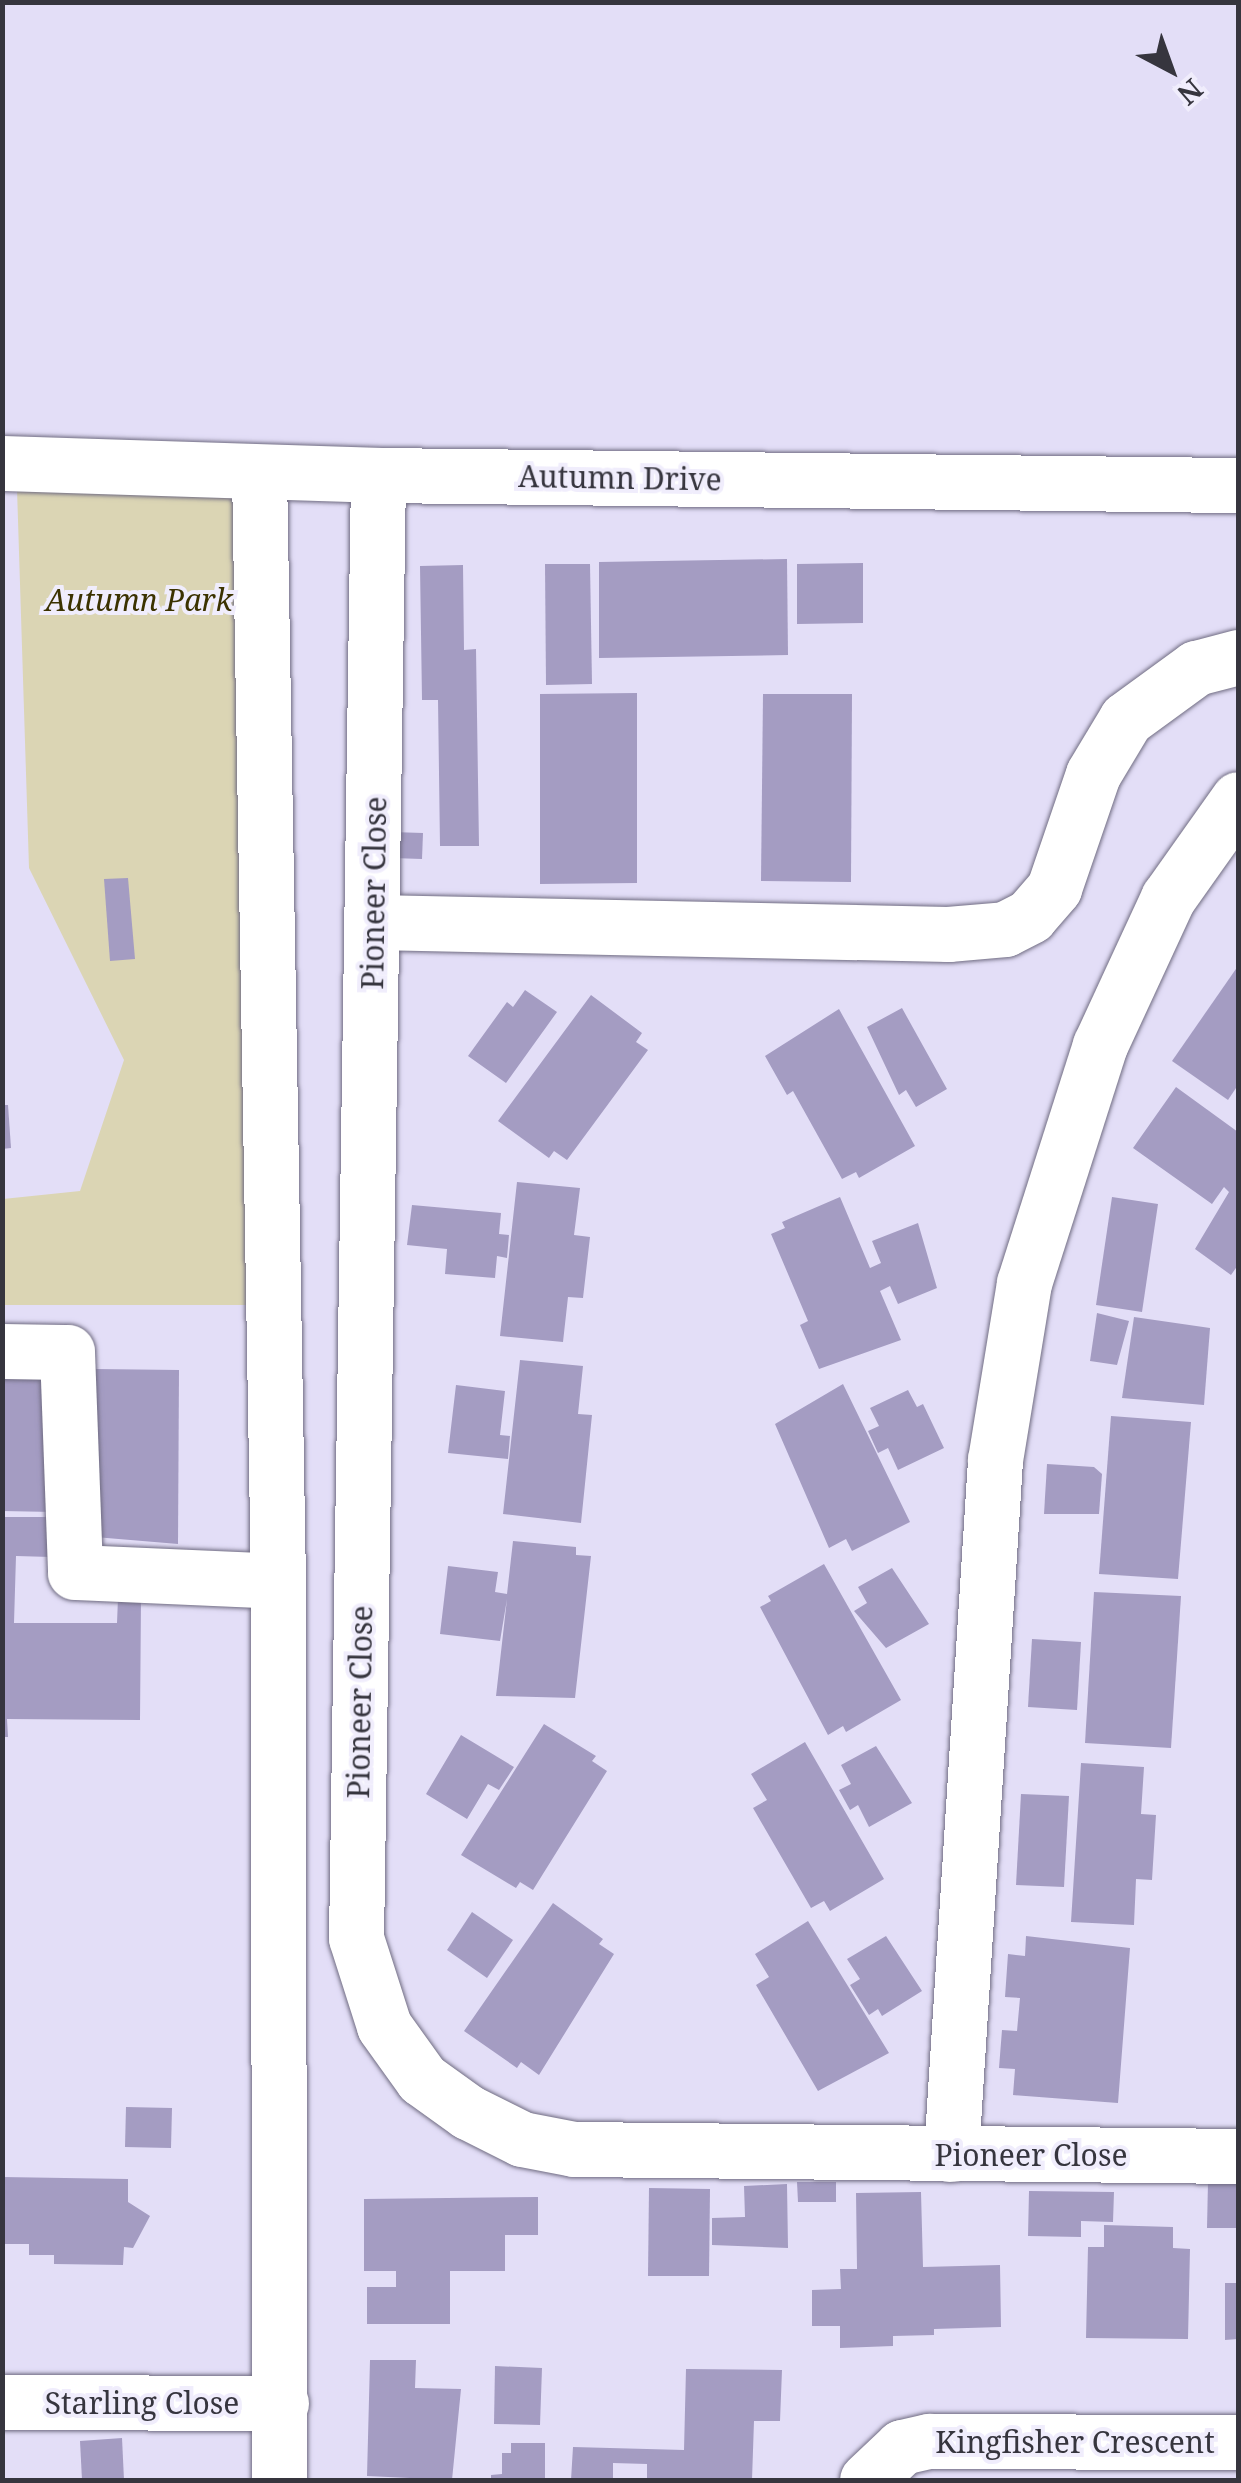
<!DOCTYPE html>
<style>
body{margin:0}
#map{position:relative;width:1241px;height:2483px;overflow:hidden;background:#e3def7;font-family:"Noto Serif",serif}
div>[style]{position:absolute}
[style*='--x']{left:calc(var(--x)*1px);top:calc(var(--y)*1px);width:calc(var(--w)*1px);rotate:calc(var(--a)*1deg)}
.green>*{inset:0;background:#dbd5b4}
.building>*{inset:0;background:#a49cc2}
.roads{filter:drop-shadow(0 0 2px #706c82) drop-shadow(0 0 2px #706c82)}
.minor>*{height:55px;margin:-27.5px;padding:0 27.5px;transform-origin:27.5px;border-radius:27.5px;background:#fff}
span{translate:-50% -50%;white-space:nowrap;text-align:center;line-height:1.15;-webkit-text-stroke:8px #f0edfc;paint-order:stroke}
.street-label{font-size:30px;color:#36353e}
.park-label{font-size:30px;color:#3b3200;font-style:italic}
.frame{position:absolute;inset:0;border:5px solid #36353e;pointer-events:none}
.north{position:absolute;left:1121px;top:20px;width:100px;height:100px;-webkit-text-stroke:8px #f0edfc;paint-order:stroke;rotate:139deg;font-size:28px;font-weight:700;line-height:40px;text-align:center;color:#36353e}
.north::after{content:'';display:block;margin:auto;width:35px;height:45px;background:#36353e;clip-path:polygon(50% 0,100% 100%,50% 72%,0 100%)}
</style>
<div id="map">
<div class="green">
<div style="clip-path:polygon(259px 472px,255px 1305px,3px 1305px,3px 1199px,80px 1191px,124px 1060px,29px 868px,17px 489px)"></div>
</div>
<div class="building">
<div style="clip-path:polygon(787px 559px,788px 655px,599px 658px,599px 562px)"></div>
<div style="clip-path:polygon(863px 563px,863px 623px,797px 624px,797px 564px)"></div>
<div style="clip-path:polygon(545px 564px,590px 564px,592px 684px,546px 685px)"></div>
<div style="clip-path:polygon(463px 565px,464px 650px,476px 649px,479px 846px,440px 846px,438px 700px,422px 700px,420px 566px)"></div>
<div style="clip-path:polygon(637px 693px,637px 883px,540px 884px,540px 694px)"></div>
<div style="clip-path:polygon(763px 694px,852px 694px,851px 882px,761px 881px)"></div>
<div style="clip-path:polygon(392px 832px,423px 833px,422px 859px,392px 858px)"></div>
<div style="clip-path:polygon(128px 878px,135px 959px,110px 961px,104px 879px)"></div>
<div style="clip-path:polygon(1238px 966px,1238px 1085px,1228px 1100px,1172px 1061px)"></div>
<div style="clip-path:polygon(525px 990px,557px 1012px,506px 1083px,468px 1056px,507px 1002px,513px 1007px)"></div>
<div style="clip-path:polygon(591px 995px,642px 1033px,636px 1042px,648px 1050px,567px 1160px,554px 1151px,549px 1158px,498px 1121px)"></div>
<div style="clip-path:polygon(902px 1008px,947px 1089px,916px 1107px,906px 1090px,899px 1095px,867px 1027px)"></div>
<div style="clip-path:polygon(839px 1009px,915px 1146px,859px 1178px,856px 1172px,842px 1179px,793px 1091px,787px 1095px,765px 1056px)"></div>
<div style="clip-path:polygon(1176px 1087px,1238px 1132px,1238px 1265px,1231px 1275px,1195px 1249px,1229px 1192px,1224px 1187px,1212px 1204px,1133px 1148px)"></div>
<div style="clip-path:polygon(2px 1105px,8px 1105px,11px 1148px,2px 1149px)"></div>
<div style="clip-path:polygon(517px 1182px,580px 1188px,574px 1235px,590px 1237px,583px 1298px,568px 1297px,563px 1342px,500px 1336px)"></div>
<div style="clip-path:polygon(840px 1197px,870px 1268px,881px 1263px,872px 1241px,918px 1223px,937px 1288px,898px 1304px,890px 1286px,880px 1291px,901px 1340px,819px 1369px,800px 1325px,808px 1321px,771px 1234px,785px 1228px,782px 1222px)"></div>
<div style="clip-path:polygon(1112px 1197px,1158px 1204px,1142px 1312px,1096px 1305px)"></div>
<div style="clip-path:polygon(412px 1205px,501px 1213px,499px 1234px,509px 1235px,507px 1258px,497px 1256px,495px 1278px,445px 1274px,447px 1249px,407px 1245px)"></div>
<div style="clip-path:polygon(1097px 1313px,1129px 1321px,1117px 1365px,1090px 1361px)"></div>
<div style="clip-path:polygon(1134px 1317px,1210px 1328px,1204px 1405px,1122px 1398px)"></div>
<div style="clip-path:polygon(520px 1360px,583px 1366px,578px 1414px,592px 1415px,581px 1523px,503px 1514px)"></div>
<div style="clip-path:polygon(95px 1369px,179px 1370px,178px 1544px,95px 1537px)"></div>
<div style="clip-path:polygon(2px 1376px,49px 1377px,54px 1512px,2px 1511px)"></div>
<div style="clip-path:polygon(843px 1384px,910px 1522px,852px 1551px,846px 1539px,829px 1548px,775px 1424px)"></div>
<div style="clip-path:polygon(456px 1385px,505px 1391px,500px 1435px,510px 1436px,508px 1459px,448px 1453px)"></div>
<div style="clip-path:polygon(908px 1390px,917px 1407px,923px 1404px,944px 1448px,898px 1470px,888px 1448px,878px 1453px,868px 1431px,879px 1426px,870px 1408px)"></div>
<div style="clip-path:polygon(1111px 1416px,1191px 1422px,1178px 1579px,1099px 1574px)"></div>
<div style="clip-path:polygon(1047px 1464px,1094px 1467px,1102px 1474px,1099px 1514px,1044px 1514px)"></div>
<div style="clip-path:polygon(2px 1517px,51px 1517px,51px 1557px,16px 1556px,14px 1623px,117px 1623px,118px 1598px,141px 1598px,140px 1720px,7px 1719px,8px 1737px,2px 1737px)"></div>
<div style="clip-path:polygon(513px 1541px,576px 1547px,576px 1555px,591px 1556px,575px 1698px,496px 1696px,507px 1599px,500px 1641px,440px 1634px,448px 1566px,498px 1572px,495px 1592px,507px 1594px)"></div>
<div style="clip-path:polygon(824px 1564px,901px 1700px,846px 1732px,843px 1726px,828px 1735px,760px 1607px,771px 1601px,768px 1596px)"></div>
<div style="clip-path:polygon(892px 1568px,929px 1624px,886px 1648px,854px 1611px,867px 1603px,858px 1587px)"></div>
<div style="clip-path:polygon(1094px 1592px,1181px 1596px,1171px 1748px,1085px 1743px)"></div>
<div style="clip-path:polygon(1032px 1639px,1081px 1642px,1077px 1710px,1028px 1707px)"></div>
<div style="clip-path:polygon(544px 1724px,596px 1756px,592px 1761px,607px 1771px,533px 1890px,520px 1882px,516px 1888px,461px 1855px)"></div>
<div style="clip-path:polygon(461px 1735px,514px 1767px,499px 1790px,488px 1784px,467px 1819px,426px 1794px)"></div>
<div style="clip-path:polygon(805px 1742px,884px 1879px,830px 1911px,824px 1901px,811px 1908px,753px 1808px,767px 1800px,751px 1774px)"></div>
<div style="clip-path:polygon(876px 1746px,912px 1803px,869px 1827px,858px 1805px,850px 1810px,839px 1790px,851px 1784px,841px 1765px)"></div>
<div style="clip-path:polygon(1081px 1763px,1144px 1767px,1141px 1814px,1156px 1815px,1152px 1880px,1136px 1879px,1134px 1925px,1071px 1922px)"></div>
<div style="clip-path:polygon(1021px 1794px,1069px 1796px,1064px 1887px,1016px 1885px)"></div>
<div style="clip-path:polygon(553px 1903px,603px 1939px,599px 1944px,614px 1954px,539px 2075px,521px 2062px,517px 2068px,464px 2031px)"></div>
<div style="clip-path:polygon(472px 1912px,513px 1940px,487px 1978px,447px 1950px)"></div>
<div style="clip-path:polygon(808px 1921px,889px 2053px,818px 2091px,756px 1985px,769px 1977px,755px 1954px)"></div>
<div style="clip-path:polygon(886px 1936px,922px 1991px,882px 2016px,878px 2009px,869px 2015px,850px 1985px,860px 1979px,847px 1959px)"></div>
<div style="clip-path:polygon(1026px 1936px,1130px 1948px,1118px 2103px,1013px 2095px,1015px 2069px,999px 2068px,1002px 2030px,1017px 2031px,1020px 1998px,1005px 1997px,1008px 1954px,1025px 1956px)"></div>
<div style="clip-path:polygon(126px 2107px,172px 2108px,171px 2148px,125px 2147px)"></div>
<div style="clip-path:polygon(2px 2177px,128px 2179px,128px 2202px,150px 2216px,133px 2248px,124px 2247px,123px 2265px,54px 2264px,54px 2255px,29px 2255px,29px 2244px,2px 2244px)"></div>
<div style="clip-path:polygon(797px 2182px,836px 2182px,836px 2202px,798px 2202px)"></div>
<div style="clip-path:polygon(1208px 2182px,1238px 2183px,1238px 2228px,1207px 2228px)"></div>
<div style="clip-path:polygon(787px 2184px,788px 2248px,712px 2245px,712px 2218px,745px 2217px,744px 2186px)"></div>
<div style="clip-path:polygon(649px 2188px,710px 2189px,709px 2276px,648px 2276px)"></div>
<div style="clip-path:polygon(1029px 2191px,1114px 2192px,1113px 2222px,1081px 2221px,1081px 2237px,1028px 2236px)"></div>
<div style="clip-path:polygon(921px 2192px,923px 2267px,1000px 2265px,1001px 2327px,934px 2329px,934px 2335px,893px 2336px,893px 2346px,840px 2348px,840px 2326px,812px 2326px,812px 2290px,841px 2289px,840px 2269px,857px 2269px,856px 2193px)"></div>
<div style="clip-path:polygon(538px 2197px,538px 2235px,505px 2235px,505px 2271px,450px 2271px,450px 2324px,367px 2324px,367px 2287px,396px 2287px,396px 2271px,364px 2271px,364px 2199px)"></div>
<div style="clip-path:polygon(1104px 2225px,1173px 2227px,1173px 2248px,1190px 2249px,1188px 2339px,1086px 2338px,1088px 2247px,1104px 2247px)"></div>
<div style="clip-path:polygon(1225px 2283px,1238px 2283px,1238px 2339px,1225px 2340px)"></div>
<div style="clip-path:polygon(370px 2360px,416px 2360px,415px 2388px,461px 2389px,452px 2480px,367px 2476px)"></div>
<div style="clip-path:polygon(495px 2366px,542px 2368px,540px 2425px,494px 2424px)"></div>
<div style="clip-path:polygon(686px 2369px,782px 2370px,780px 2421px,754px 2421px,752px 2480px,647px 2480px,647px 2464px,613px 2463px,613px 2480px,571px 2480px,573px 2447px,684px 2450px)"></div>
<div style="clip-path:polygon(122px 2438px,124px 2480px,82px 2480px,80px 2441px)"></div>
<div style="clip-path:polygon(511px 2443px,545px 2443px,545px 2480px,491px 2480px,491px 2475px,502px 2474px,502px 2453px,511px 2453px)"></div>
</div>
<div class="roads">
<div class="minor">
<div style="--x:2;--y:463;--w:376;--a:1.8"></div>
<div style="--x:378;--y:475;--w:860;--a:0.67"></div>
<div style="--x:259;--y:472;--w:1109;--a:89.02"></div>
<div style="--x:278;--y:1581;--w:899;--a:89.94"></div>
<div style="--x:378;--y:475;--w:1463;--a:90.86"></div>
<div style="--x:356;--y:1938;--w:92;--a:72.3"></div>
<div style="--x:384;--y:2026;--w:65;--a:54.4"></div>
<div style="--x:422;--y:2079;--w:57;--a:35.7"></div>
<div style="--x:468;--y:2112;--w:60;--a:26.6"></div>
<div style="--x:522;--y:2139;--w:53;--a:10.9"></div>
<div style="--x:574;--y:2149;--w:664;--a:0.6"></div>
<div style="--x:374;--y:922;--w:574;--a:1.2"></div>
<div style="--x:948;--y:934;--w:57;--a:-5"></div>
<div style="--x:1005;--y:929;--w:28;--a:-27"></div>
<div style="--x:1030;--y:916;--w:37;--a:-49"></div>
<div style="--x:1054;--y:888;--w:120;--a:-71.1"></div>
<div style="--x:1093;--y:774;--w:64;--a:-59"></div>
<div style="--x:1126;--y:719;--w:87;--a:-36.1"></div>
<div style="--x:1196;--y:668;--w:43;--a:-14.7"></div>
<div style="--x:2;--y:1351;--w:65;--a:0.9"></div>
<div style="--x:67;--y:1352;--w:220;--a:87.9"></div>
<div style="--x:75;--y:1572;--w:203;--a:2.5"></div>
<div style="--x:951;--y:2154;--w:695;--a:-86.37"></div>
<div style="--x:995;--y:1460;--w:179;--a:-80.7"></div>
<div style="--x:1024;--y:1283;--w:250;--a:-72.3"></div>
<div style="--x:1100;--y:1045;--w:162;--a:-65.2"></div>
<div style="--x:1168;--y:898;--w:121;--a:-54.7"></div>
<div style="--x:2;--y:2402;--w:279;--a:0.2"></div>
<div style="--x:867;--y:2480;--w:48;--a:-43.3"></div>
<div style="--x:902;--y:2447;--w:28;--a:-13"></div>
<div style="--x:929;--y:2441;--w:309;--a:0.2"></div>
</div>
</div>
<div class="street-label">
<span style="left:620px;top:478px;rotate:1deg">Autumn Drive</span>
<span style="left:374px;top:893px;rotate:-89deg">Pioneer Close</span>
<span style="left:360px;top:1702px;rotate:-89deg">Pioneer Close</span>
<span style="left:1031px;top:2155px">Pioneer Close</span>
<span style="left:142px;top:2403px">Starling Close</span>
<span style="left:1075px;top:2442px">Kingfisher Crescent</span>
</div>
<div class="park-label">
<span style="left:139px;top:600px">Autumn Park</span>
</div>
<div class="frame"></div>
<div class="north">N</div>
</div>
